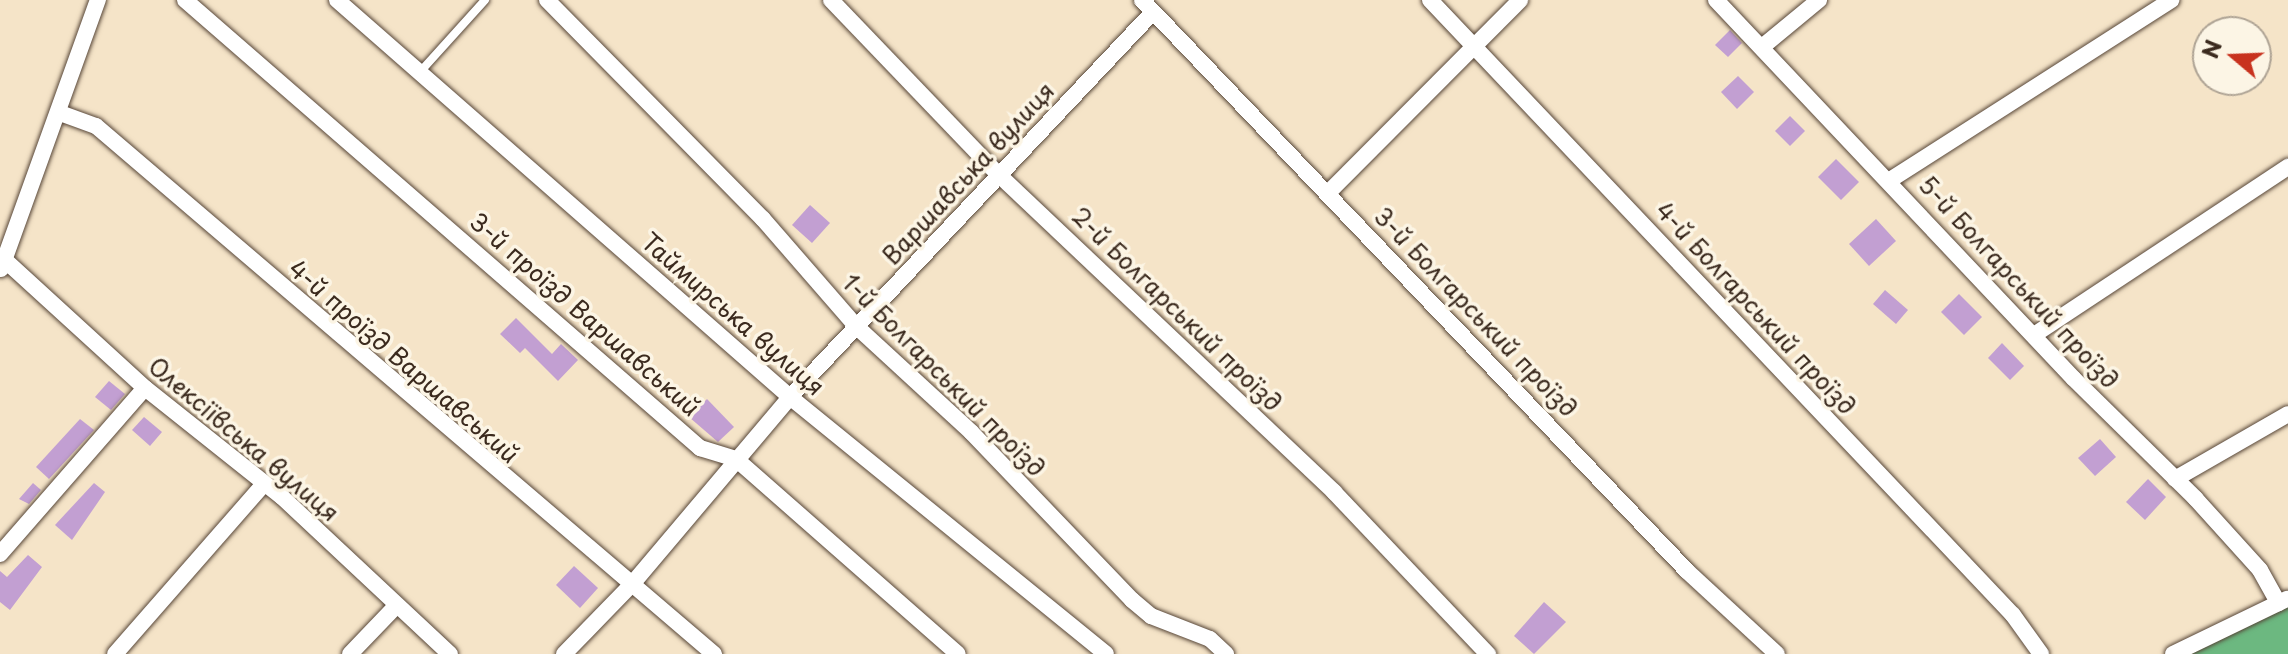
<!DOCTYPE html>
<meta charset="utf-8">
<style>
body{margin:0}
#map{position:relative;width:2288px;height:654px;overflow:hidden;background:#f5e4c8;font-family:"Playpen Sans",sans-serif}
div>[style]{position:absolute}
[style*='--x']{left:calc(var(--x)*1px);top:calc(var(--y)*1px);width:calc(var(--w)*1px);rotate:calc(var(--a)*1deg)}
.forest>*{inset:0;background:#6cb880}
.building>*{inset:0;background:#c29fd2}
.roads{filter:drop-shadow(0 0 2px #574638) drop-shadow(0 0 2px #574638)}
.service>*{height:8px;margin:-4px;padding:0 4px;transform-origin:4px;border-radius:4px;background:#fff}
.minor>*{height:16px;margin:-8px;padding:0 8px;transform-origin:8px;border-radius:8px;background:#fff}
span{translate:-50% -50%;white-space:nowrap;text-align:center;line-height:1.15;-webkit-text-stroke:7px #fcf5e5;paint-order:stroke}
.street-label{font-size:24px;color:#3b2a1e}
.north{position:absolute;left:2192px;top:16px;width:80px;height:80px;box-sizing:border-box;background:#fcf5e5;border:2px solid #afa495;border-radius:50%;rotate:289deg;font-size:22px;font-weight:700;line-height:32px;text-align:center;color:#3b2a1e}
.north::after{content:'';display:block;margin:auto;width:28px;height:36px;background:#c8321e;clip-path:polygon(50% 0,100% 100%,50% 72%,0 100%)}
</style>
<div id="map">
<div class="forest">
<div style="clip-path:polygon(2288px 603px,2288px 654px,2174px 654px)"></div>
</div>
<div class="building">
<div style="clip-path:polygon(1730px 30px,1742px 43px,1728px 57px,1715px 45px)"></div>
<div style="clip-path:polygon(1738px 76px,1754px 92px,1737px 109px,1721px 92px)"></div>
<div style="clip-path:polygon(1790px 116px,1805px 131px,1790px 146px,1775px 131px)"></div>
<div style="clip-path:polygon(1836px 159px,1859px 182px,1841px 200px,1818px 177px)"></div>
<div style="clip-path:polygon(810px 205px,830px 223px,812px 243px,792px 225px)"></div>
<div style="clip-path:polygon(1876px 219px,1896px 241px,1869px 266px,1849px 244px)"></div>
<div style="clip-path:polygon(1885px 290px,1908px 310px,1896px 324px,1873px 304px)"></div>
<div style="clip-path:polygon(1959px 294px,1982px 317px,1964px 335px,1941px 312px)"></div>
<div style="clip-path:polygon(516px 318px,552px 354px,561px 344px,578px 360px,558px 381px,525px 348px,520px 353px,500px 334px)"></div>
<div style="clip-path:polygon(2002px 343px,2024px 366px,2010px 380px,1988px 358px)"></div>
<div style="clip-path:polygon(109px 381px,125px 394px,111px 410px,95px 397px)"></div>
<div style="clip-path:polygon(707px 399px,734px 427px,718px 442px,689px 417px)"></div>
<div style="clip-path:polygon(144px 417px,162px 432px,150px 446px,132px 430px)"></div>
<div style="clip-path:polygon(80px 419px,94px 430px,49px 479px,36px 467px)"></div>
<div style="clip-path:polygon(2100px 439px,2116px 457px,2095px 476px,2078px 458px)"></div>
<div style="clip-path:polygon(2148px 479px,2166px 497px,2145px 520px,2126px 502px)"></div>
<div style="clip-path:polygon(33px 483px,41px 490px,29px 504px,19px 499px)"></div>
<div style="clip-path:polygon(94px 483px,105px 492px,72px 540px,55px 525px)"></div>
<div style="clip-path:polygon(28px 555px,42px 567px,10px 610px,0 602px,0 571px,7px 577px)"></div>
<div style="clip-path:polygon(574px 566px,598px 588px,580px 608px,556px 585px)"></div>
<div style="clip-path:polygon(1544px 602px,1566px 622px,1534px 654px,1514px 636px)"></div>
</div>
<div class="roads">
<div class="service">
<div style="--x:420;--y:72;--w:97;--a:-47.9"></div>
</div>
<div class="minor">
<div style="--x:185;--y:0;--w:683;--a:41.02"></div>
<div style="--x:700;--y:448;--w:38;--a:17"></div>
<div style="--x:736;--y:459;--w:295;--a:41.3"></div>
<div style="--x:337;--y:0;--w:602;--a:41.23"></div>
<div style="--x:790;--y:397;--w:407;--a:39.1"></div>
<div style="--x:547;--y:0;--w:308;--a:45.4"></div>
<div style="--x:763;--y:219;--w:143;--a:49"></div>
<div style="--x:857;--y:327;--w:155;--a:42.6"></div>
<div style="--x:971;--y:432;--w:233;--a:46.2"></div>
<div style="--x:1132;--y:600;--w:25;--a:40"></div>
<div style="--x:1151;--y:616;--w:63;--a:21.3"></div>
<div style="--x:1210;--y:639;--w:22;--a:43"></div>
<div style="--x:831;--y:0;--w:241;--a:46.2"></div>
<div style="--x:998;--y:174;--w:463;--a:43.4"></div>
<div style="--x:1334;--y:492;--w:224;--a:46.5"></div>
<div style="--x:1142;--y:0;--w:789;--a:46.33"></div>
<div style="--x:1687;--y:571;--w:122;--a:42.7"></div>
<div style="--x:1430;--y:0;--w:847;--a:46.53"></div>
<div style="--x:2013;--y:615;--w:48;--a:54.3"></div>
<div style="--x:1716;--y:0;--w:521;--a:46.63"></div>
<div style="--x:2074;--y:379;--w:170;--a:44.5"></div>
<div style="--x:2195;--y:498;--w:97;--a:47.9"></div>
<div style="--x:2260;--y:570;--w:38;--a:61"></div>
<div style="--x:1762;--y:47;--w:74;--a:-39.5"></div>
<div style="--x:60;--y:113;--w:38;--a:20"></div>
<div style="--x:96;--y:126;--w:813;--a:40.51"></div>
<div style="--x:1890;--y:180;--w:334;--a:-32.6"></div>
<div style="--x:1328;--y:193;--w:272;--a:-45.1"></div>
<div style="--x:7;--y:262;--w:187;--a:42.4"></div>
<div style="--x:145;--y:388;--w:175;--a:38.5"></div>
<div style="--x:282;--y:497;--w:230;--a:43.1"></div>
<div style="--x:1;--y:269;--w:286;--a:-70.2"></div>
<div style="--x:2034;--y:335;--w:305;--a:-33.5"></div>
<div style="--x:2175;--y:479;--w:130;--a:-29.9"></div>
<div style="--x:0;--y:554;--w:220;--a:-48.9"></div>
<div style="--x:115;--y:654;--w:226;--a:-48.8"></div>
<div style="--x:350;--y:654;--w:66;--a:-46.2"></div>
<div style="--x:564;--y:654;--w:99;--a:-45.8"></div>
<div style="--x:633;--y:583;--w:243;--a:-49.8"></div>
<div style="--x:790;--y:397;--w:529;--a:-46.68"></div>
<div style="--x:2173;--y:654;--w:127;--a:-25.8"></div>
</div>
</div>
<div class="street-label">
<span style="left:968px;top:173px;rotate:-47deg">Варшавська вулиця</span>
<span style="left:2019px;top:282px;rotate:47deg">5-й Болгарський проїзд</span>
<span style="left:1756px;top:308px;rotate:47deg">4-й Болгарський проїзд</span>
<span style="left:1177px;top:309px;rotate:44deg">2-й Болгарський проїзд</span>
<span style="left:1476px;top:312px;rotate:46deg">3-й Болгарський проїзд</span>
<span style="left:585px;top:314px;rotate:41deg">3-й проїзд Варшавський</span>
<span style="left:733px;top:314px;rotate:41deg">Таймирська вулиця</span>
<span style="left:404px;top:361px;rotate:41deg">4-й проїзд Варшавський</span>
<span style="left:944px;top:375px;rotate:45deg">1-й Болгарський проїзд</span>
<span style="left:244px;top:439px;rotate:40deg">Олексіївська вулиця</span>
</div>
<div class="north">N</div>
</div>
